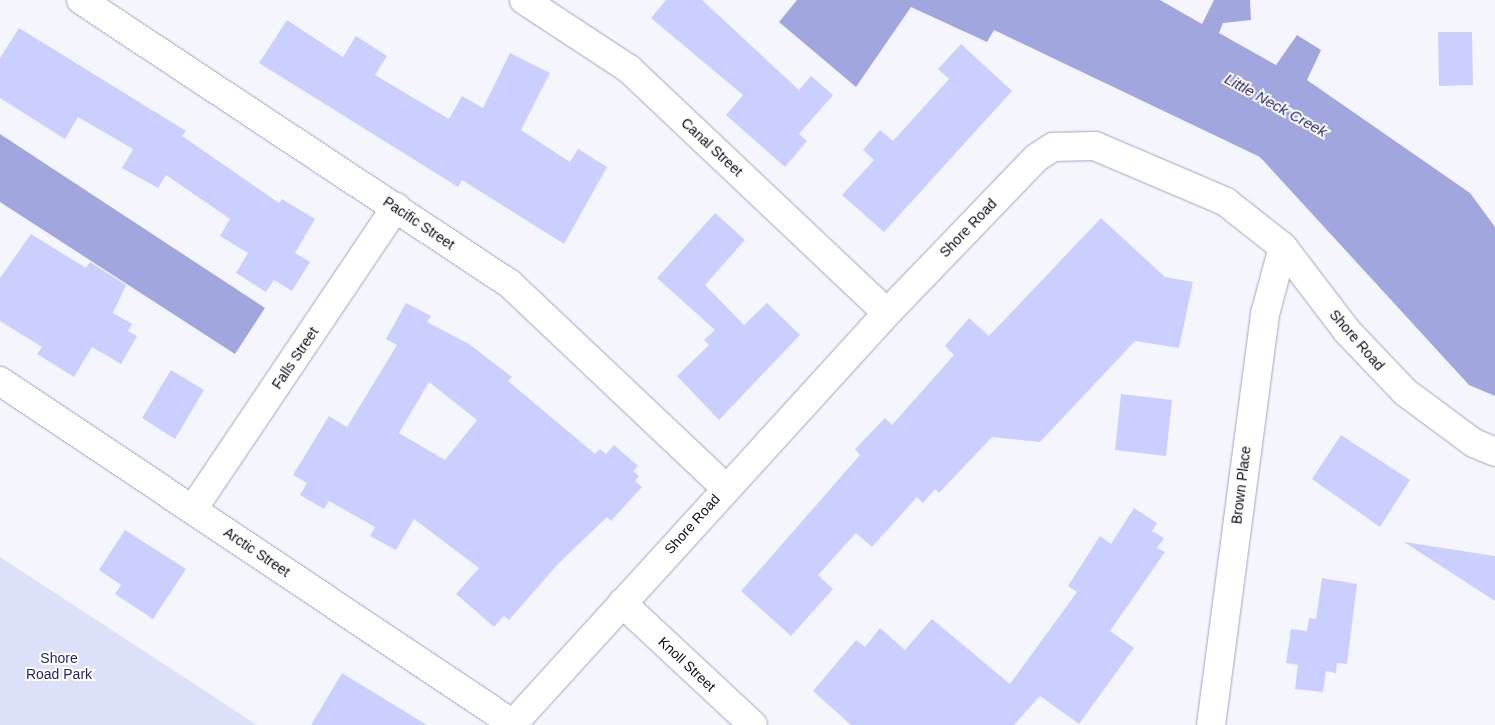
<!DOCTYPE html>
<style>
body{margin:0}
#map{position:relative;width:1495px;height:725px;overflow:hidden;background:#f5f6fd;font-family:Helvetica,sans-serif}
div>[style]{position:absolute}
[style*='--x']{left:calc(var(--x)*1px);top:calc(var(--y)*1px);width:calc(var(--w)*1px);rotate:calc(var(--a)*1deg)}
.green>*{inset:0;background:#dde0f9}
.water>*{inset:0;background:#a2a6df}
.building>*{inset:0;background:#cbcfff}
.roads{filter:drop-shadow(0 0 1px #a1a4c5) drop-shadow(0 0 1px #a1a4c5)}
.street>*{height:28px;margin:-14px;padding:0 14px;transform-origin:14px;border-radius:14px;background:#fff}
.secondary>*{height:28px;margin:-14px;padding:0 14px;transform-origin:14px;border-radius:14px;background:#fff}
span{translate:-50% -50%;white-space:nowrap;text-align:center;line-height:1.15;-webkit-text-stroke:4px #fff;paint-order:stroke}
.street-label{font-size:14px;color:#0a0a15}
.park-label{font-size:14px;color:#251f61}
.water-label{font-size:15px;color:#262062;font-style:italic}
</style>
<div id="map">
<div class="green">
<div style="clip-path:polygon(0 557px,257px 725px,0 725px)"></div>
</div>
<div class="water">
<div style="clip-path:polygon(797px 0,1160px 0,1202px 24px,1214px 0,1250px 0,1251px 20px,1223px 23px,1219px 33px,1276px 65px,1297px 35px,1321px 50px,1307px 80px,1470px 193px,1495px 227px,1495px 396px,1469px 385px,1260px 157px,994px 30px,987px 42px,911px 7px,856px 87px,779px 22px)"></div>
<div style="clip-path:polygon(0 134px,265px 308px,235px 354px,0 202px)"></div>
</div>
<div class="building">
<div style="clip-path:polygon(666px 0,702px 0,799px 90px,811px 76px,833px 95px,799px 134px,807px 141px,785px 167px,726px 115px,743px 95px,651px 18px)"></div>
<div style="clip-path:polygon(287px 20px,343px 57px,356px 36px,387px 56px,375px 75px,449px 119px,462px 96px,483px 108px,510px 53px,550px 73px,521px 130px,570px 162px,578px 149px,607px 167px,564px 244px,462px 180px,458px 187px,259px 63px)"></div>
<div style="clip-path:polygon(19px 28px,186px 131px,182px 136px,279px 203px,282px 199px,315px 219px,295px 253px,310px 262px,292px 291px,274px 280px,266px 292px,236px 273px,248px 253px,220px 236px,230px 219px,166px 175px,158px 188px,122px 168px,133px 149px,78px 117px,65px 139px,0 98px,0 58px)"></div>
<div style="clip-path:polygon(1438px 32px,1472px 32px,1473px 85px,1439px 86px)"></div>
<div style="clip-path:polygon(961px 44px,1012px 91px,884px 232px,842px 195px,874px 160px,863px 150px,880px 130px,893px 141px,949px 79px,938px 69px)"></div>
<div style="clip-path:polygon(715px 213px,745px 240px,705px 285px,744px 325px,767px 303px,800px 335px,719px 420px,677px 376px,709px 345px,704px 340px,715px 330px,657px 278px)"></div>
<div style="clip-path:polygon(1101px 218px,1165px 277px,1193px 282px,1179px 348px,1135px 341px,1040px 442px,992px 437px,939px 493px,935px 489px,923px 503px,917px 497px,872px 547px,856px 533px,818px 575px,833px 589px,791px 636px,741px 591px,860px 455px,855px 449px,885px 418px,892px 425px,954px 355px,945px 346px,969px 318px,989px 336px)"></div>
<div style="clip-path:polygon(31px 234px,86px 268px,90px 262px,126px 285px,113px 313px,132px 324px,128px 331px,137px 336px,121px 364px,92px 347px,74px 377px,37px 354px,42px 347px,0 321px,0 278px)"></div>
<div style="clip-path:polygon(evenodd,406px 303px,431px 316px,427px 322px,469px 344px,512px 377px,508px 381px,595px 454px,600px 449px,606px 454px,614px 445px,638px 466px,633px 471px,639px 476px,635px 481px,642px 487px,611px 521px,607px 517px,559px 563px,509px 620px,504px 616px,494px 627px,456px 594px,479px 568px,414px 519px,396px 550px,370px 536px,375px 527px,329px 501px,324px 509px,300px 495px,307px 483px,293px 475px,329px 416px,347px 427px,397px 345px,386px 339px,406px 303px,429px 382px,477px 420px,445px 460px,399px 433px,429px 382px)"></div>
<div style="clip-path:polygon(171px 370px,204px 390px,175px 439px,142px 418px)"></div>
<div style="clip-path:polygon(1121px 394px,1172px 400px,1166px 456px,1115px 450px)"></div>
<div style="clip-path:polygon(1341px 435px,1410px 480px,1380px 527px,1312px 479px)"></div>
<div style="clip-path:polygon(1134px 508px,1157px 523px,1152px 531px,1164px 538px,1157px 548px,1165px 552px,1110px 631px,1134px 648px,1079px 724px,1040px 696px,1014px 725px,851px 725px,813px 691px,856px 640px,865px 647px,880px 628px,905px 650px,932px 619px,1010px 684px,1077px 592px,1068px 586px,1100px 536px,1111px 544px)"></div>
<div style="clip-path:polygon(125px 530px,186px 569px,153px 619px,115px 594px,121px 585px,99px 570px)"></div>
<div style="clip-path:polygon(1404px 542px,1495px 556px,1495px 601px)"></div>
<div style="clip-path:polygon(1322px 578px,1357px 584px,1347px 664px,1337px 663px,1336px 673px,1326px 671px,1323px 692px,1295px 689px,1298px 665px,1286px 663px,1291px 629px,1307px 631px,1309px 618px,1316px 619px)"></div>
<div style="clip-path:polygon(342px 673px,427px 725px,311px 725px)"></div>
</div>
<div class="roads">
<div class="street">
<div style="--x:81;--y:0;--w:514;--a:33.5"></div>
<div style="--x:510;--y:284;--w:296;--a:43.4"></div>
<div style="--x:524;--y:0;--w:126;--a:33.3"></div>
<div style="--x:629;--y:69;--w:355;--a:43.4"></div>
<div style="--x:0;--y:381;--w:617;--a:33.77"></div>
<div style="--x:193;--y:509;--w:364;--a:-56.1"></div>
<div style="--x:622;--y:603;--w:179;--a:43"></div>
<div style="--x:1211;--y:725;--w:415;--a:-82.5"></div>
<div style="--x:1265;--y:314;--w:69;--a:-75"></div>
</div>
<div class="secondary">
<div style="--x:512;--y:725;--w:557;--a:-47.69"></div>
<div style="--x:887;--y:313;--w:215;--a:-46.1"></div>
<div style="--x:1036;--y:158;--w:20;--a:-33"></div>
<div style="--x:1053;--y:147;--w:42;--a:-1.4"></div>
<div style="--x:1095;--y:146;--w:142;--a:23.1"></div>
<div style="--x:1226;--y:202;--w:73;--a:38.3"></div>
<div style="--x:1283;--y:247;--w:106;--a:52.7"></div>
<div style="--x:1347;--y:331;--w:84;--a:46.4"></div>
<div style="--x:1405;--y:392;--w:86;--a:36.5"></div>
<div style="--x:1474;--y:443;--w:23;--a:23"></div>
</div>
</div>
<div class="street-label">
<span style="left:712px;top:147px;rotate:43deg">Canal Street</span>
<span style="left:419px;top:223px;rotate:34deg">Pacific Street</span>
<span style="left:968px;top:228px;rotate:-46deg">Shore Road</span>
<span style="left:1357px;top:340px;rotate:49deg">Shore Road</span>
<span style="left:295px;top:358px;rotate:-56deg">Falls Street</span>
<span style="left:1241px;top:485px;rotate:-83deg">Brown Place</span>
<span style="left:692px;top:524px;rotate:-48deg">Shore Road</span>
<span style="left:257px;top:552px;rotate:34deg">Arctic Street</span>
<span style="left:687px;top:664px;rotate:43deg">Knoll Street</span>
</div>
<div class="park-label">
<span style="left:59px;top:666px">Shore<br>Road Park</span>
</div>
<div class="water-label">
<span style="left:1276px;top:105px;rotate:29deg">Little Neck Creek</span>
</div>
</div>
